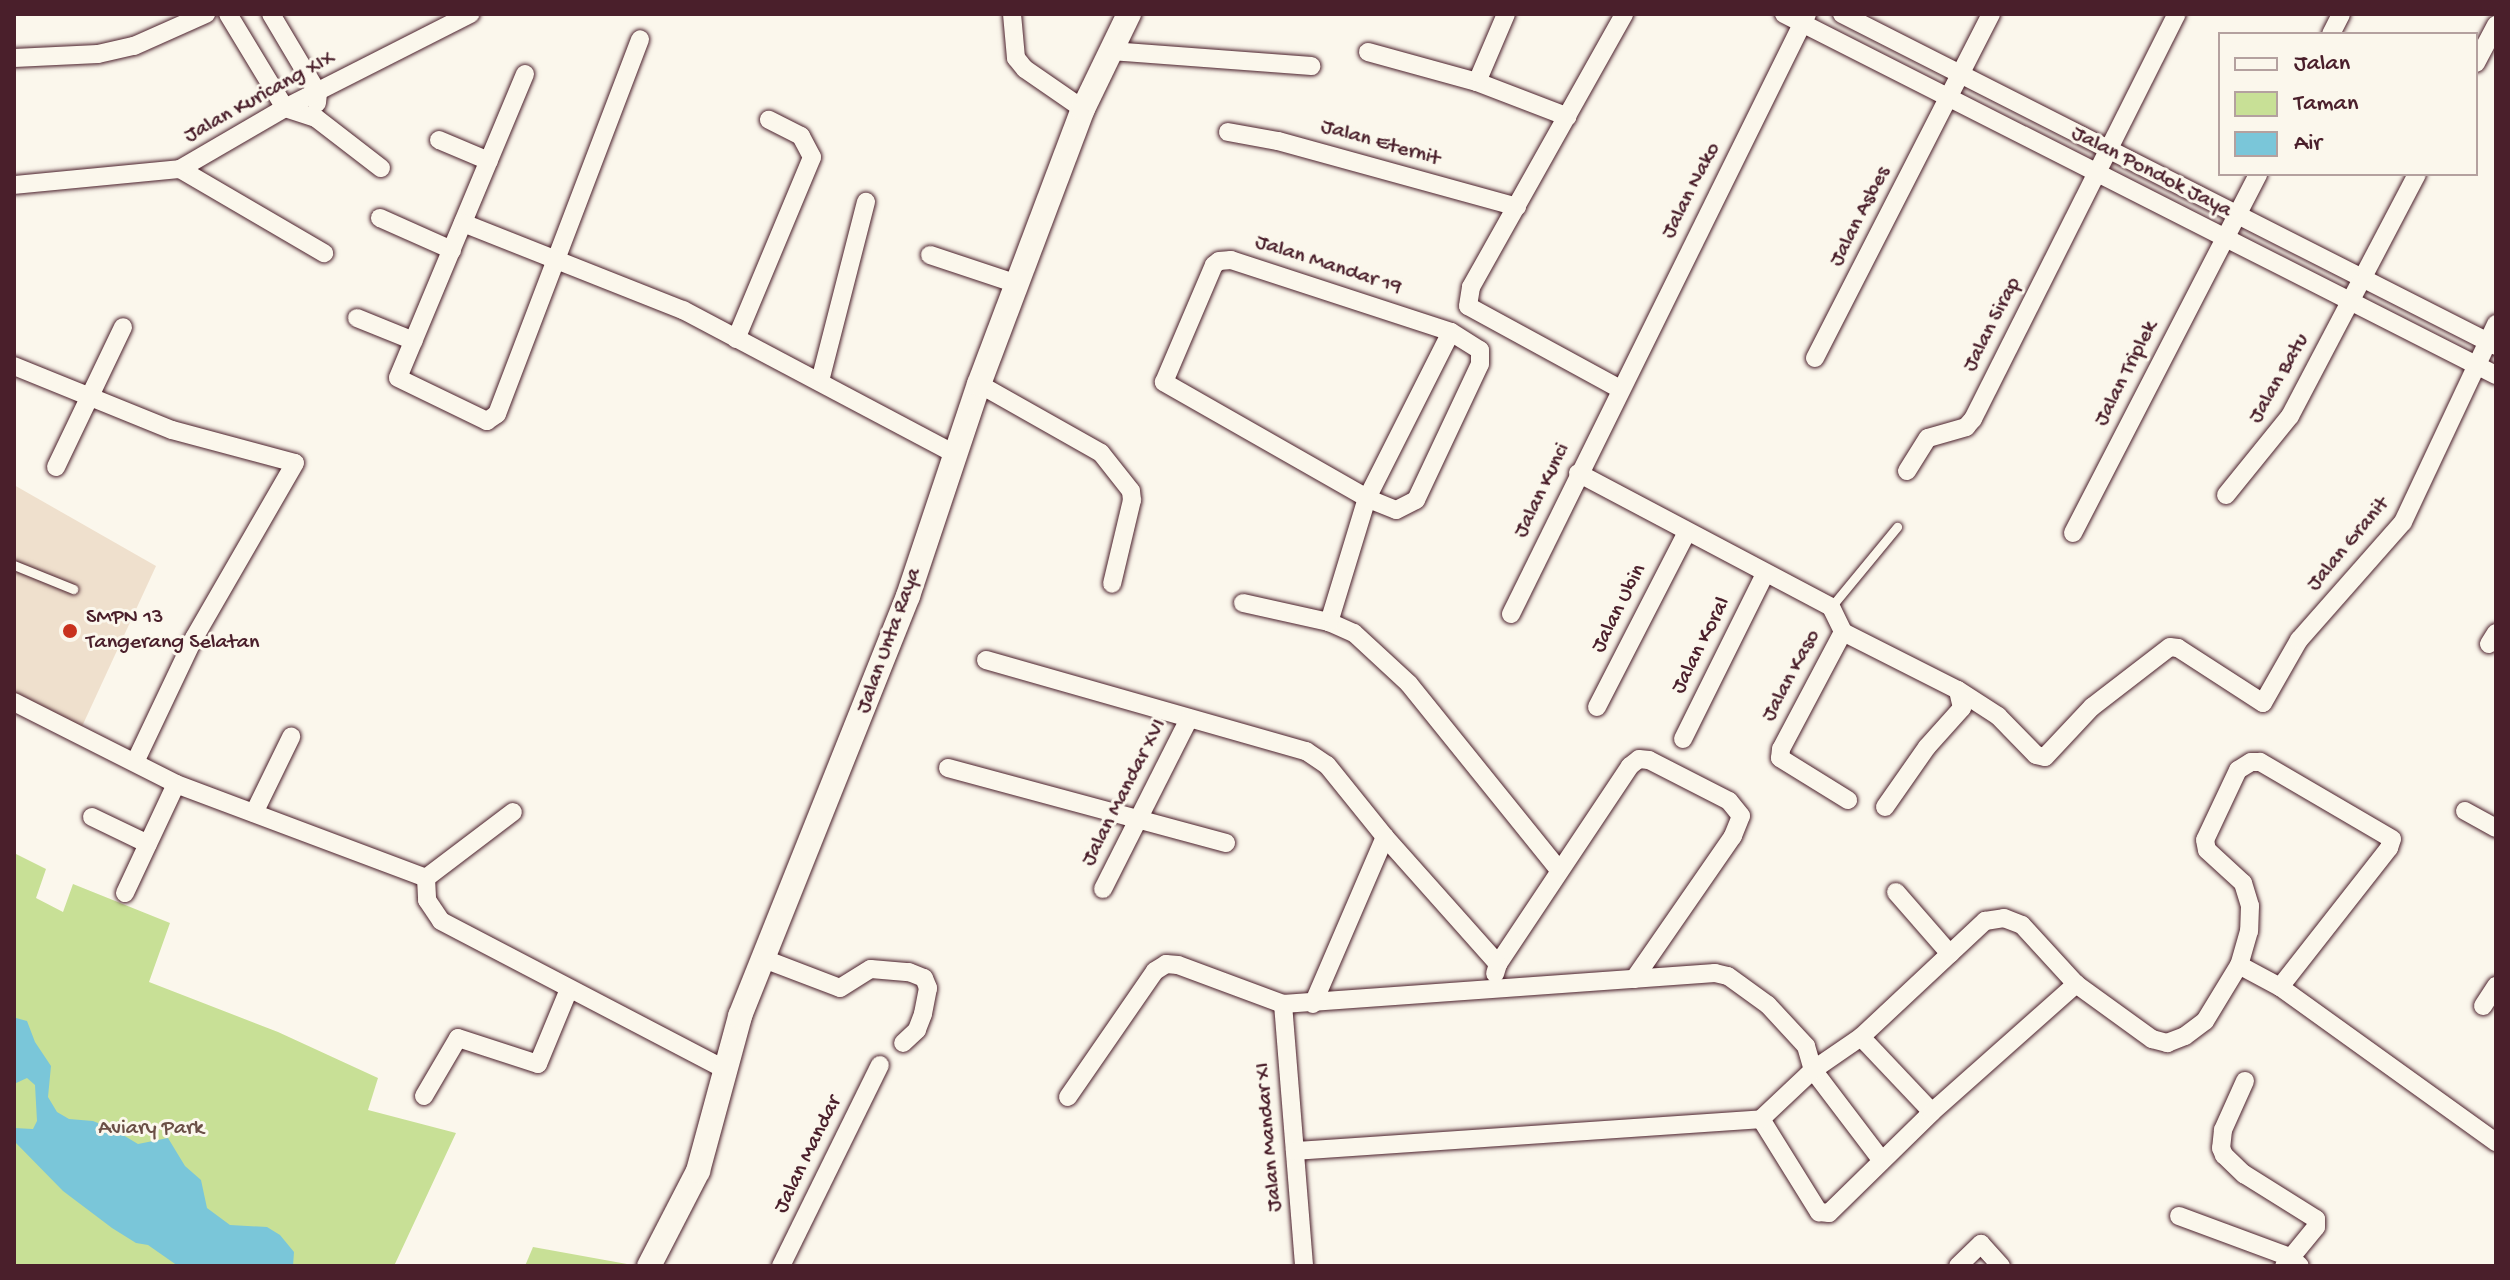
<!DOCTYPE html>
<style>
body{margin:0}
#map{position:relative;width:2510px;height:1280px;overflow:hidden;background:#fbf7ec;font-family:"Gochi Hand",sans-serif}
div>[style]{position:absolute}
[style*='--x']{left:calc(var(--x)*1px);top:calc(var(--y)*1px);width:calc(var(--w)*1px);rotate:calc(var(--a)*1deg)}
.built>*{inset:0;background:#efe0cd}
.green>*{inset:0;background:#c8e096}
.water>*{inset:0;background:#7ac6d9}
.roads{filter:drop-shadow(0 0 2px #4a1f2b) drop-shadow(0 0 2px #4a1f2b)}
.lane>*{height:9px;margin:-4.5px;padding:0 4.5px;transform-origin:4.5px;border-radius:4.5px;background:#fbf7ec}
.street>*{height:18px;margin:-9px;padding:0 9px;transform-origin:9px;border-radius:9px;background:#fbf7ec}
.secondary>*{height:24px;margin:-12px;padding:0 12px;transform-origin:12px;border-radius:12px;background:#fbf7ec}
.dots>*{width:22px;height:22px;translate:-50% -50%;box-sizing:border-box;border:4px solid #fbf7ec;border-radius:50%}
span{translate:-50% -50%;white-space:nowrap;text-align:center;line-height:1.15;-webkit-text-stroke:6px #fbf7ec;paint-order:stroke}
.street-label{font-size:22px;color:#4a1f2b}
.poi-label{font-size:22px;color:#4a1f2b}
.left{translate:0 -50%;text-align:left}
.park-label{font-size:22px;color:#6a4f46}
.frame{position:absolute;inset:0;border:16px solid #4a1f2b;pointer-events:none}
.legend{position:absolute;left:2218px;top:32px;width:260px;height:144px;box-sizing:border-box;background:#fbf7ec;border:2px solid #b4a19f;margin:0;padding:10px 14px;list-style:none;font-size:24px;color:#4a1f2b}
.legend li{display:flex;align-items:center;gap:16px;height:40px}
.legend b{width:40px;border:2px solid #b4a19f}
</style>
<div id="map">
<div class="built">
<div style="clip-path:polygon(14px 485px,156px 566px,79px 733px,14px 696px)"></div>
</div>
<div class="green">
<div style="clip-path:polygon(14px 853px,46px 869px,36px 898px,63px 912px,73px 884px,170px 923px,149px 982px,278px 1032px,378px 1078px,368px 1110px,456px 1133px,394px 1266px,14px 1266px)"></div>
<div style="clip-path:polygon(533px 1247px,638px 1266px,525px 1266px)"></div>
</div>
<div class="water">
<div style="clip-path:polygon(16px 1018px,27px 1021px,35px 1042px,51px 1066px,48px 1097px,57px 1112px,69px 1119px,93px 1121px,113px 1129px,138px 1144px,168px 1138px,185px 1166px,201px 1180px,207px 1208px,230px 1225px,267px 1227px,280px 1235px,294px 1252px,293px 1266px,178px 1266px,148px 1245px,136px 1243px,112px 1228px,63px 1191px,14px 1141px,14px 1128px,33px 1129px,37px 1121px,35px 1085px,27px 1078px,14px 1084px)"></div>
</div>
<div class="roads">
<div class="lane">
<div style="--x:14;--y:565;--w:64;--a:22.1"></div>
<div style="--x:1831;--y:607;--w:104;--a:-50.5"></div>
</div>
<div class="street">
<div style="--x:228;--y:14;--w:110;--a:58.8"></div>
<div style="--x:285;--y:108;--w:33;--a:18"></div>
<div style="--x:316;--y:118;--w:82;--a:37.6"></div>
<div style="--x:271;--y:14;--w:92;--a:59.3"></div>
<div style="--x:318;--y:93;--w:10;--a:96"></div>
<div style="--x:1012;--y:14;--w:44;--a:84.8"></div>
<div style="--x:1016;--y:58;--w:14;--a:51"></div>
<div style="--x:1025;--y:69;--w:70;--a:34.6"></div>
<div style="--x:1784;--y:14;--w:798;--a:26.89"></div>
<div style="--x:1842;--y:14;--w:733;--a:26.91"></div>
<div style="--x:2331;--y:34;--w:22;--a:-63"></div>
<div style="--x:1111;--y:51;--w:201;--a:4.3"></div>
<div style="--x:1368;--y:52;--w:113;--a:15.4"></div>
<div style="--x:1477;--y:82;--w:97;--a:21"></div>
<div style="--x:14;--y:58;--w:84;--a:-2.7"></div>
<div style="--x:98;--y:54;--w:37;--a:-13"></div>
<div style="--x:134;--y:46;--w:79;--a:-24"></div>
<div style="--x:2476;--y:63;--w:43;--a:-62.2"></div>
<div style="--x:525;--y:74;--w:329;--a:112.7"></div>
<div style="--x:398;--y:378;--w:99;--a:25.8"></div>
<div style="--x:487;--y:421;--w:12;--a:-35"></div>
<div style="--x:497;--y:414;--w:401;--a:-69.1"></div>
<div style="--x:1477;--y:82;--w:74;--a:-66.9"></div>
<div style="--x:1228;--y:132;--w:51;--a:10.2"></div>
<div style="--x:1278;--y:141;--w:248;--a:15.4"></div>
<div style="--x:439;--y:140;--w:54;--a:22.8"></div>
<div style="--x:180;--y:169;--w:167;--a:30.3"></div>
<div style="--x:14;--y:185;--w:167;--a:-5.5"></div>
<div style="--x:180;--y:169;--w:121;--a:-30.2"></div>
<div style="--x:285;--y:108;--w:208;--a:-26.9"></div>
<div style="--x:380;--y:218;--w:79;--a:24"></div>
<div style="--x:463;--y:223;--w:237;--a:21.6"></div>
<div style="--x:683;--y:310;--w:308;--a:27.9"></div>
<div style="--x:930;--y:255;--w:92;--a:18.4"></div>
<div style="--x:1231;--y:260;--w:231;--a:18.1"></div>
<div style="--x:1451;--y:332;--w:34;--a:32"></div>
<div style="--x:1480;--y:350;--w:14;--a:90"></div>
<div style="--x:1480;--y:364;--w:150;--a:115.2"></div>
<div style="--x:1416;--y:500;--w:22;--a:153"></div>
<div style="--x:1396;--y:510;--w:31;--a:-158"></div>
<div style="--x:1367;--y:498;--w:234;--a:-150.3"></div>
<div style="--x:1164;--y:382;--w:127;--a:-66.9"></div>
<div style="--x:1214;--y:265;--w:6;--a:-39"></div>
<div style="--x:1219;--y:261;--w:12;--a:-5"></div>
<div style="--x:357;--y:318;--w:61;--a:22"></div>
<div style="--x:1451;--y:332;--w:186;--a:116.8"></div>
<div style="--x:1367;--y:498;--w:130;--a:107"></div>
<div style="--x:1329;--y:622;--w:27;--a:24"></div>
<div style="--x:1354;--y:633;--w:75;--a:42.8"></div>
<div style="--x:1409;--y:684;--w:239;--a:51.1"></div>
<div style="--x:736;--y:339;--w:197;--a:-67.3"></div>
<div style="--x:812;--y:157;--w:24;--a:-118"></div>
<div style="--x:801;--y:136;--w:36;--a:-153"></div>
<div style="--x:1815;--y:358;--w:386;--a:-62.9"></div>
<div style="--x:14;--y:366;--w:170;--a:22.1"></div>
<div style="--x:172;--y:430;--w:127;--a:15"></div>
<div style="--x:295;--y:463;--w:202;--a:120"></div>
<div style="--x:194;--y:638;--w:137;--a:115.4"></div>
<div style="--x:820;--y:381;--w:185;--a:-75.6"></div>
<div style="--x:979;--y:384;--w:140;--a:29.5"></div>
<div style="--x:1101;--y:453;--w:48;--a:51.7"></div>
<div style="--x:1131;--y:491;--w:9;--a:84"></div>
<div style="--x:1132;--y:500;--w:86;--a:103.4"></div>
<div style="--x:1620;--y:389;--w:173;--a:-151.4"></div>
<div style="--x:1468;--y:306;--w:19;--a:-81"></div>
<div style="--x:1471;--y:287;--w:313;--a:-60.7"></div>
<div style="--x:56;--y:467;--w:155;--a:-64.4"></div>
<div style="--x:1907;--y:471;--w:39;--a:-58"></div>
<div style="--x:1928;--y:438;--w:40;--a:-16"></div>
<div style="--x:1966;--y:427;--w:11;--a:-49"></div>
<div style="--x:1973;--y:419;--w:453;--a:-63.3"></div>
<div style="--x:1578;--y:473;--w:286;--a:27.9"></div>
<div style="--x:1831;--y:607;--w:28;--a:64"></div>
<div style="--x:1843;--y:632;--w:129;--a:26.8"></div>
<div style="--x:1958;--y:690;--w:48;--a:33"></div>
<div style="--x:1998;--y:716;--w:54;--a:45.7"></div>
<div style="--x:2036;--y:755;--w:9;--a:13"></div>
<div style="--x:2045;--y:757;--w:69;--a:-46.8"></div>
<div style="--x:2092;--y:707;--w:98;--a:-37.6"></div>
<div style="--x:2170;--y:647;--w:8;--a:7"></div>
<div style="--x:2178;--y:648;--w:101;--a:32.9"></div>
<div style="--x:2263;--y:703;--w:73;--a:-60.3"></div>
<div style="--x:2299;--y:640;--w:157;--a:-48.6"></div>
<div style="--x:2403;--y:522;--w:219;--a:-64.8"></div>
<div style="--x:2226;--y:495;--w:102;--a:-51"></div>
<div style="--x:2290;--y:416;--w:273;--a:-62.3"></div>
<div style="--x:2073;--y:533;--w:404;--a:-62.7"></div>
<div style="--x:1243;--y:603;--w:88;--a:12.5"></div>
<div style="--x:1511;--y:614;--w:669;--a:-63.74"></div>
<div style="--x:1843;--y:632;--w:132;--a:117.9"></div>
<div style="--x:1781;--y:749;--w:9;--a:96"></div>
<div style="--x:1780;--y:758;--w:80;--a:31.7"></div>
<div style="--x:2489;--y:644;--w:13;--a:-58"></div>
<div style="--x:986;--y:660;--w:333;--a:15.9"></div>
<div style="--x:1306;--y:751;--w:25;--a:34"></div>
<div style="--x:1327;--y:765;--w:92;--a:51.1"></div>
<div style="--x:14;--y:702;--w:182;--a:26.8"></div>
<div style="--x:176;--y:784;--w:267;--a:20.6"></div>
<div style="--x:426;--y:878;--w:22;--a:87"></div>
<div style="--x:427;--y:900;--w:25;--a:56"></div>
<div style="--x:441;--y:921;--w:319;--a:27.6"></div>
<div style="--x:1597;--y:707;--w:197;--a:-62.8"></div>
<div style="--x:1683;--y:739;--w:184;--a:-63.6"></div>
<div style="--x:948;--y:768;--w:288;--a:15.1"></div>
<div style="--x:1885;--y:807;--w:73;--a:-55"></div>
<div style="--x:1927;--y:747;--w:52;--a:-48.1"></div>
<div style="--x:1962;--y:708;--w:18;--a:-103"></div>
<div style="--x:2465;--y:811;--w:35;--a:29"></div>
<div style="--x:254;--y:813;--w:85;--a:-64"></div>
<div style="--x:92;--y:817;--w:62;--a:25.7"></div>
<div style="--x:426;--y:878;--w:109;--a:-37.2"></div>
<div style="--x:1103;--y:889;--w:191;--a:-63.2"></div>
<div style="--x:1896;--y:892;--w:82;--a:48.9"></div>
<div style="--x:125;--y:893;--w:120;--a:-64.9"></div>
<div style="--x:764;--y:959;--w:81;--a:20.9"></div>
<div style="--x:840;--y:988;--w:36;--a:-32"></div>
<div style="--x:871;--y:969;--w:38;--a:5"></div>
<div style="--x:909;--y:972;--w:16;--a:22"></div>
<div style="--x:924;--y:978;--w:11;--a:68"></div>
<div style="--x:928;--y:988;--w:26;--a:101"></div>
<div style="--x:923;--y:1014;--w:17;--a:111"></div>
<div style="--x:917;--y:1030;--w:19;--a:137"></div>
<div style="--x:1498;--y:964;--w:238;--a:-56.3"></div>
<div style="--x:1630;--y:766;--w:11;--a:-38"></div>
<div style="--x:1639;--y:759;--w:10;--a:6"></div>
<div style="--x:1649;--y:760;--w:90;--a:27.1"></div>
<div style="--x:1729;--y:801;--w:19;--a:51"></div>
<div style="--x:1741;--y:816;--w:22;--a:112"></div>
<div style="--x:1733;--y:836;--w:174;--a:124.7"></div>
<div style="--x:2280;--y:987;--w:177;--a:-51.9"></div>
<div style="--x:2389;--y:848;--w:9;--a:-72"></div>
<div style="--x:2392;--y:839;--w:153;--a:-149.7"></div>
<div style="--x:2260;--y:762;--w:9;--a:180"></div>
<div style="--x:2251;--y:762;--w:15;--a:148"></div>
<div style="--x:2238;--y:770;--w:77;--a:115.2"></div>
<div style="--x:2205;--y:840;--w:10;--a:79"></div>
<div style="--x:2207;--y:850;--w:49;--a:42.5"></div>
<div style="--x:2243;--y:883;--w:24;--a:73"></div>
<div style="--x:2250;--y:906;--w:25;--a:92"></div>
<div style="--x:2249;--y:931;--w:35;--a:106"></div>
<div style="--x:2239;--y:965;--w:47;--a:28.2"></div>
<div style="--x:2280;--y:987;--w:266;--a:35.7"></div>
<div style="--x:1283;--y:1004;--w:263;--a:85.4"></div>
<div style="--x:1313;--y:1004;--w:182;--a:-66.7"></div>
<div style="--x:1385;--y:837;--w:170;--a:48.3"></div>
<div style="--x:1498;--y:964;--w:10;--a:107"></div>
<div style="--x:2483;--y:1006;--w:24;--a:-57"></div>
<div style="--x:1861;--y:1037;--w:103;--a:46.6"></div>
<div style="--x:2245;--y:1081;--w:54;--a:114.2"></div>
<div style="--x:2223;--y:1130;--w:18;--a:96"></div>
<div style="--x:2221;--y:1148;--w:8;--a:67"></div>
<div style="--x:2224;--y:1155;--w:28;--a:44"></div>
<div style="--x:2244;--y:1174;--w:85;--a:32"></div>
<div style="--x:2316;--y:1219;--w:8;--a:90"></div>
<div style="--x:2316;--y:1227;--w:50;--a:129.4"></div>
<div style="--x:424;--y:1096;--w:67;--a:-59.6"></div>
<div style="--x:458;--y:1038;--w:84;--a:18"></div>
<div style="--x:538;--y:1064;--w:81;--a:-67.5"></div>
<div style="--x:1068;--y:1097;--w:153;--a:-55.4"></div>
<div style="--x:1155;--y:971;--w:13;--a:-32"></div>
<div style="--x:1166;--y:964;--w:12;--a:5"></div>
<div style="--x:1178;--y:965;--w:112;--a:20.4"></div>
<div style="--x:1283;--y:1004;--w:433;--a:-4.1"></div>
<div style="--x:1715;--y:973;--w:13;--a:13"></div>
<div style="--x:1728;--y:976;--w:49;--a:35.9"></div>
<div style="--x:1768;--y:1005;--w:56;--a:47.2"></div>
<div style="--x:1806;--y:1046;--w:25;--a:74"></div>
<div style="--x:1813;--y:1070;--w:114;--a:52.8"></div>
<div style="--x:1761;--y:1119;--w:110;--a:58.1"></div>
<div style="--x:1819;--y:1212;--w:10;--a:6"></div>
<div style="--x:1829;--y:1213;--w:144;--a:-44.4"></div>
<div style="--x:1932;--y:1112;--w:193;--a:-41.6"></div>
<div style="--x:1295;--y:1151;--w:467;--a:-3.9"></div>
<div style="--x:1761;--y:1119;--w:71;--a:-43.3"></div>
<div style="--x:1813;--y:1070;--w:58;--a:-34.5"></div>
<div style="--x:1861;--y:1037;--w:170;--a:-43.1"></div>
<div style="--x:1985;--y:921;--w:19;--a:-9"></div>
<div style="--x:2004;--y:918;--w:19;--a:21"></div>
<div style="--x:2022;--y:925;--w:80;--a:47.5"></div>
<div style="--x:2076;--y:984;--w:94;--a:35.9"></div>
<div style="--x:2152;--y:1039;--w:16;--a:15"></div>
<div style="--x:2167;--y:1043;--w:19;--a:-21"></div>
<div style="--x:2185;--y:1036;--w:25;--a:-37"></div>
<div style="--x:2205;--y:1021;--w:66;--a:-58.7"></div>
<div style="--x:2179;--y:1216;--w:118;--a:20.3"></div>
<div style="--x:2290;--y:1257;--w:13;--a:42"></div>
<div style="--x:781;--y:1266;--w:224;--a:-63.8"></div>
<div style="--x:1958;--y:1266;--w:32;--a:-44"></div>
<div style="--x:1981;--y:1244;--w:30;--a:48"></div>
</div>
<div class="secondary">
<div style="--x:649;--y:1266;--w:107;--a:-62.7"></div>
<div style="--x:698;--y:1171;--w:161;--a:-74.8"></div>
<div style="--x:740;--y:1016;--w:452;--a:-68.2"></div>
<div style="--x:908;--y:596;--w:224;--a:-71.5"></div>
<div style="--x:979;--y:384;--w:294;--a:-69.3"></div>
<div style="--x:1083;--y:109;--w:106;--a:-64.2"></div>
</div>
</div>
<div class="dots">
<div style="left:70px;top:631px;background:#c8321e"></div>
</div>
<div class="street-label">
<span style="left:260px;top:98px;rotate:-29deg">Jalan Kuricang XIX</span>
<span style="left:1380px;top:144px;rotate:16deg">Jalan Eternit</span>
<span style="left:2151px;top:173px;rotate:27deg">Jalan Pondok Jaya</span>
<span style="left:1692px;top:191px;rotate:-63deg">Jalan Nako</span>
<span style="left:1861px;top:217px;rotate:-63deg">Jalan Asbes</span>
<span style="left:1328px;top:266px;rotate:18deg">Jalan Mandar 19</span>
<span style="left:1993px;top:325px;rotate:-63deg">Jalan Sirap</span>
<span style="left:2127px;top:374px;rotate:-63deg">Jalan Triplek</span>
<span style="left:2280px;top:379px;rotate:-60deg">Jalan Batu</span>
<span style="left:1543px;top:491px;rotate:-64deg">Jalan Kunci</span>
<span style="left:2349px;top:545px;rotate:-50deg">Jalan Granit</span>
<span style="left:1620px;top:609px;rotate:-63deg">Jalan Ubin</span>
<span style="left:890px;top:641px;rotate:-70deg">Jalan Unta Raya</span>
<span style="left:1702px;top:646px;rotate:-63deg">Jalan Koral</span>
<span style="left:1792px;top:676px;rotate:-62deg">Jalan Kaso</span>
<span style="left:1125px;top:793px;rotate:-63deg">Jalan Mandar XVI</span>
<span style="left:1270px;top:1137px;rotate:-95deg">Jalan Mandar XI</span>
<span style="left:809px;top:1155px;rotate:-64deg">Jalan Mandar</span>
</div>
<div class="poi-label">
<span class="left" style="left:86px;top:631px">SMPN 13<br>Tangerang Selatan</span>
</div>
<div class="park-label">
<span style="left:151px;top:1130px">Aviary Park</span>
</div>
<div class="frame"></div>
<ul class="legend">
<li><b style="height:10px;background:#fbf7ec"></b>Jalan</li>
<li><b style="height:22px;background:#c8e096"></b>Taman</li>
<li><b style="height:22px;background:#7ac6d9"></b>Air</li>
</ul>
</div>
